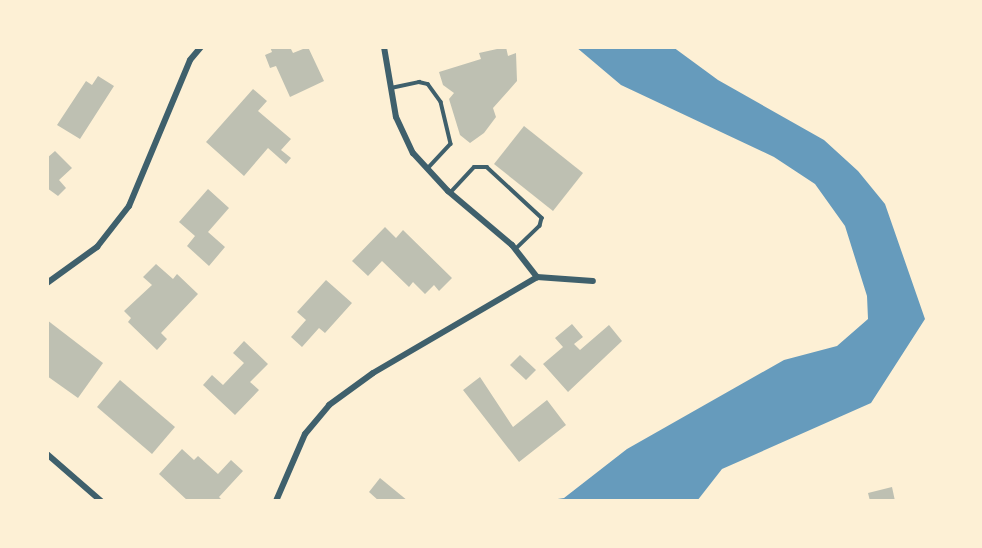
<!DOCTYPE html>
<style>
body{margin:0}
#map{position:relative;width:982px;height:548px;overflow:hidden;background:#fdf0d5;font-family:Ubuntu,sans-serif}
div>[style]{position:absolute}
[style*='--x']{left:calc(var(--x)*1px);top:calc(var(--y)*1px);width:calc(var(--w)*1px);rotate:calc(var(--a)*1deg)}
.water>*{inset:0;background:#669bbc}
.building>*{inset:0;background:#bec0b2}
.service>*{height:3.5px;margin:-1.75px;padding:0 1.75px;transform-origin:1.75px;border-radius:1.75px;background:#3f606c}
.minor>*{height:6px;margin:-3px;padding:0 3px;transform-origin:3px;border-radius:3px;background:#3f606c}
span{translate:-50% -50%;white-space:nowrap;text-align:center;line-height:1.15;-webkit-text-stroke:5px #fdf0d5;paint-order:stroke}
.frame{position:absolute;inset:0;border:49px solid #fdf0d5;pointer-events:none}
</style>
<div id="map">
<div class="water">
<div style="clip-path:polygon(576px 47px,673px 47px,718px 80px,824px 140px,858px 171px,885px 204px,925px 319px,871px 403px,722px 469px,697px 501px,545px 501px,564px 498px,627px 449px,784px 360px,837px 346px,868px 319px,867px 296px,845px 226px,815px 184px,774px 157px,621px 85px)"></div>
</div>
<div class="building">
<div style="clip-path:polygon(270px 47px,290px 47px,293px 53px,308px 47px,324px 81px,290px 97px,276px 66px,270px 68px,265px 55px,272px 52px)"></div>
<div style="clip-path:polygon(506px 47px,508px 56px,516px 53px,517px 81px,493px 108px,496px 117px,484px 133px,470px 143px,460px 135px,449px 99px,454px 93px,443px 85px,439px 72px,481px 59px,479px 53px)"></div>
<div style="clip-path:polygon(98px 76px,114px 86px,80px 139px,57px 125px,86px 81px,92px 85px)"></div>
<div style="clip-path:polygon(253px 89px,267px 101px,258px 111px,291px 139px,281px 150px,291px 158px,286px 164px,268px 148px,244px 176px,206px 142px)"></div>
<div style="clip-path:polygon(524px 126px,583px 173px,553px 211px,494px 164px)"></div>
<div style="clip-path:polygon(55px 151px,72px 168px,59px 180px,66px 188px,58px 196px,47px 188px,47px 158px)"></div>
<div style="clip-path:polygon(208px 189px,229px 208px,208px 232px,225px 247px,209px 266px,187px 246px,195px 236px,179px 222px)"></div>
<div style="clip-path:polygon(385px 227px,396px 238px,403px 230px,452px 278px,439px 291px,434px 285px,425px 294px,413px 282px,409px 287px,382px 261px,368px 276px,352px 261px)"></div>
<div style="clip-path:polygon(156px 264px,173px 279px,177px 274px,198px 294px,161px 333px,167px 339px,157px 350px,128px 322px,131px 318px,124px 311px,152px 285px,143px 277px)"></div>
<div style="clip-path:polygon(326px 280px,352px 303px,325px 333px,319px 328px,302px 347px,291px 337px,306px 320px,297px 312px)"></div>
<div style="clip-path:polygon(47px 320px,103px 363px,78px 398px,47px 376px)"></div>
<div style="clip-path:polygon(572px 324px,583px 337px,574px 344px,580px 350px,609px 325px,622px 341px,568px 392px,543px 364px,563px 347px,555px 338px)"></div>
<div style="clip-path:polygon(244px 341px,268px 364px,250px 382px,259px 390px,235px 415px,203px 385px,212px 375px,223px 385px,244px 363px,233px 353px)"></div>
<div style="clip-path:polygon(520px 355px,536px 370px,526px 380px,510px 365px)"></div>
<div style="clip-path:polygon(480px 377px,513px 427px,547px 400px,566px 425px,519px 462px,463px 390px)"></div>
<div style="clip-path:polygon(120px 380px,175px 427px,152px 454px,97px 407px)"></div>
<div style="clip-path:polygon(182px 449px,194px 460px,198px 456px,218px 474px,231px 460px,243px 471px,219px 497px,223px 501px,188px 501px,159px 474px)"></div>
<div style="clip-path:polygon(380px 478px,408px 501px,379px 501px,369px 492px)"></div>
<div style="clip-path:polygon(892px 487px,895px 501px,870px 501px,868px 493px)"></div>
</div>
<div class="service">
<div style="--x:391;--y:88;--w:29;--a:-12"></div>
<div style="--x:419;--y:82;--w:9;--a:13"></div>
<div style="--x:428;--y:84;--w:22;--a:54"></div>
<div style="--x:441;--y:102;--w:43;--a:76.6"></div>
<div style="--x:451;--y:144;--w:34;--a:133"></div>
<div style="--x:450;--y:193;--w:35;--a:-47"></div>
<div style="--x:474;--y:167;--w:13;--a:0"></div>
<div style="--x:487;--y:167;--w:75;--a:42.8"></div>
<div style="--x:542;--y:218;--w:8;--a:104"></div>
<div style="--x:540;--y:226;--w:33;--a:136"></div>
</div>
<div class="minor">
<div style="--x:384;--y:47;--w:71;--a:80.3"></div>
<div style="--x:396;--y:117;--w:40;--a:65"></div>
<div style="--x:413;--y:153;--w:52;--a:47.4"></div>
<div style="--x:448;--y:191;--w:84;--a:40.2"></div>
<div style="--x:512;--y:245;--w:41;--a:52"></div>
<div style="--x:47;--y:283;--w:62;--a:-35.8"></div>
<div style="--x:97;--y:247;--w:52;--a:-52"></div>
<div style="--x:129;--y:206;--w:158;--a:-67.3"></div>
<div style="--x:190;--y:60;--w:17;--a:-50"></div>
<div style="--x:47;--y:454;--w:72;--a:41"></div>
<div style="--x:276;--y:501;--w:73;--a:-66.6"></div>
<div style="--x:305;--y:434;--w:38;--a:-50"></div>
<div style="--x:329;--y:405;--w:54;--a:-36"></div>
<div style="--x:373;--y:373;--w:190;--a:-30.3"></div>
<div style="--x:537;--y:277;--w:56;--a:4.1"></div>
</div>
<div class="frame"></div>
</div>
